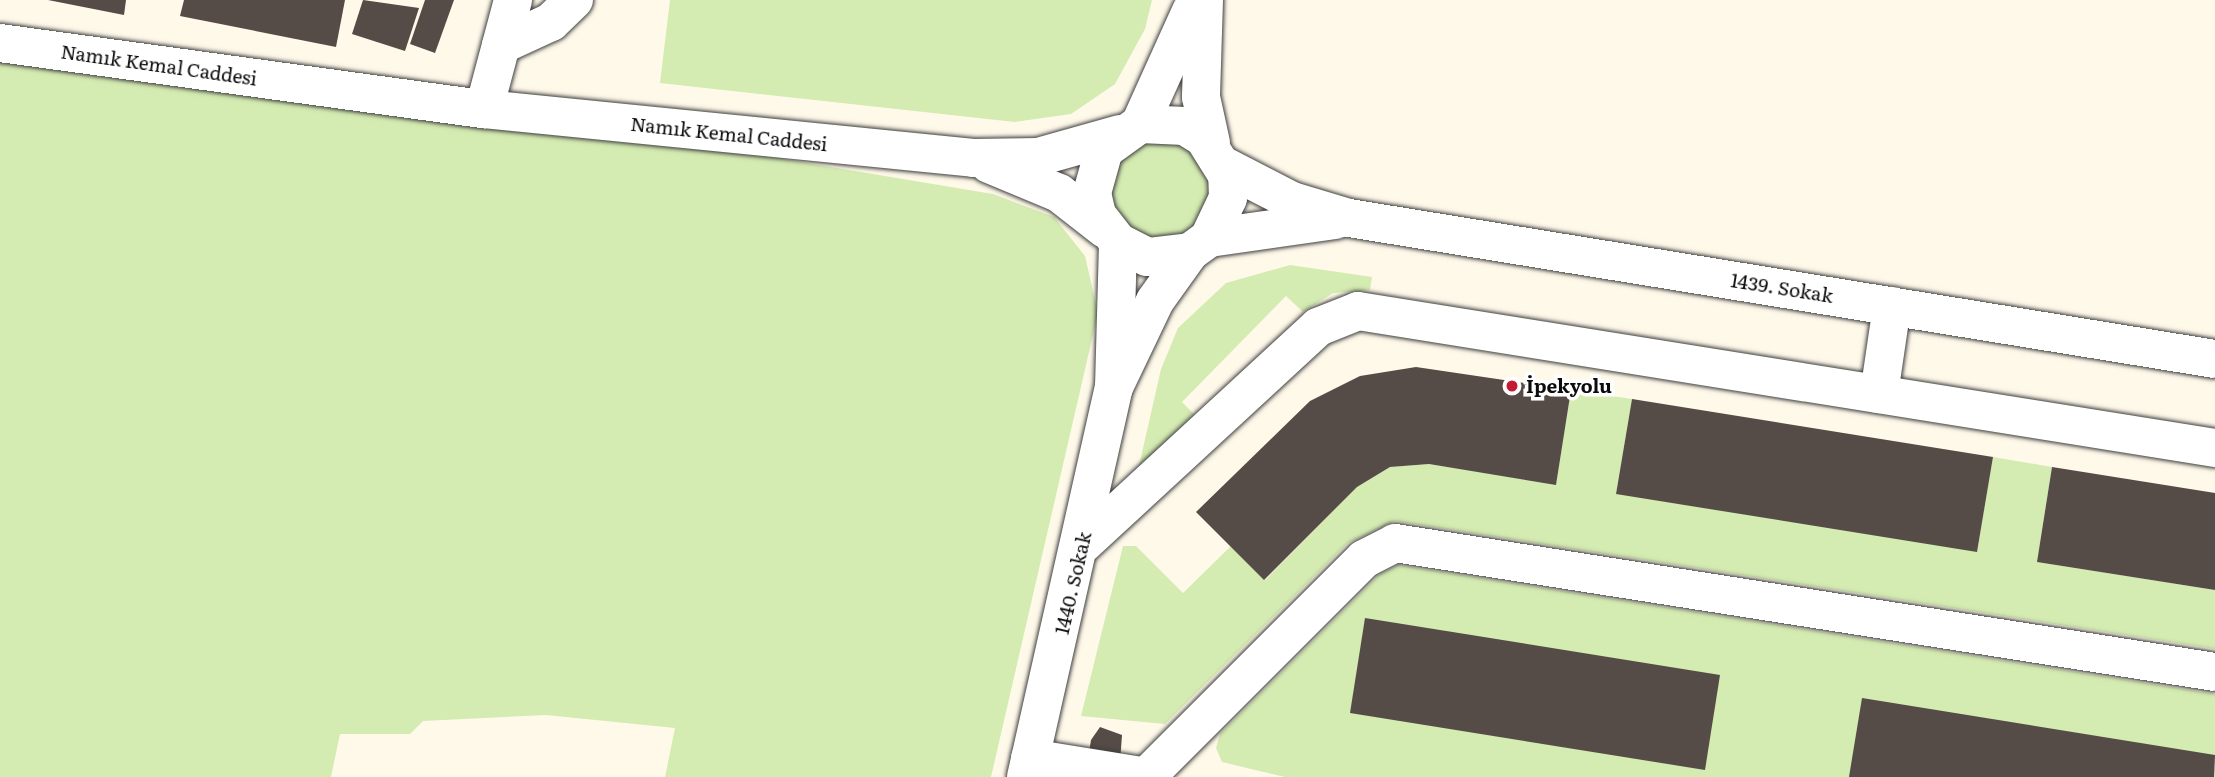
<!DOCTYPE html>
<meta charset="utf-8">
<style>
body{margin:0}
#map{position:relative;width:2215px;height:777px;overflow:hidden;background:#fff9ea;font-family:Literata,serif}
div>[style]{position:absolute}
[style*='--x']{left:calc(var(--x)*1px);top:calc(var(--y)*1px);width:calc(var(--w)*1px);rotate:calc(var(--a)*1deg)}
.green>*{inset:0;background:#d4ebb2}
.round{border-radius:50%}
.building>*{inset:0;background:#554b47}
.roads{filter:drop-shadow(0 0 2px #3f3f3f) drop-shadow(0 0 2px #3f3f3f)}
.minor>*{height:38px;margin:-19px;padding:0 19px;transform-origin:19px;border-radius:19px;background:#fff}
.dots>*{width:19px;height:19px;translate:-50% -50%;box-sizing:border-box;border:4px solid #fff;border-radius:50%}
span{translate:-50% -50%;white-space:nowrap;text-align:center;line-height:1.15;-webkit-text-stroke:7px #fff;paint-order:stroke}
.street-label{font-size:19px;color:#0c0c0c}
.poi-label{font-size:19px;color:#0c0c0c;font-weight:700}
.left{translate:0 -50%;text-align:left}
</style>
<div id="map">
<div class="green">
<div style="clip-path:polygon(670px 0,1152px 0,1145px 29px,1115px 84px,1071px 114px,1015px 122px,660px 83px)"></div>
<div style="clip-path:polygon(0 53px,484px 109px,993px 194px,1054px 217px,1085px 256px,1098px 313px,991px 777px,665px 777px,675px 728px,546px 715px,423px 721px,410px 734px,340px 734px,331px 777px,0 777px)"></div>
<div class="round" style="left:1110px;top:140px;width:100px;height:100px"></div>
<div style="clip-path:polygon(1290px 265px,1372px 277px,1370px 290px,1333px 293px,1303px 312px,1286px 296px,1182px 402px,1197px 417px,1136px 479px,1161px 369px,1178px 328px,1226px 283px)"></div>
<div style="clip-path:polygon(1571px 390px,1632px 399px,1616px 493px,1977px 551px,1993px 457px,2052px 467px,2037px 562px,2215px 590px,2215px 649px,1395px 521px,1348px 543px,1165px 724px,1081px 716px,1123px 546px,1136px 546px,1183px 593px,1231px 546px,1265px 580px,1357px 487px,1390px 467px,1429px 464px,1556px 484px)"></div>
<div style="clip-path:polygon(1398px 565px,2215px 694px,2215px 777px,1285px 777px,1222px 762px,1216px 748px,1220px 734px,1380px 574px)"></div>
</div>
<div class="building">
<div style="clip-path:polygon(48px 0,126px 0,124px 15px)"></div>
<div style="clip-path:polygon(184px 0,345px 0,336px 47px,180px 16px)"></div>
<div style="clip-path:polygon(363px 0,419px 8px,405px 51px,352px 34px)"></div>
<div style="clip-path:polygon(425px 0,454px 0,435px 53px,410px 44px)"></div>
<div style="clip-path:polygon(1416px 367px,1571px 390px,1556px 485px,1429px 464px,1390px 467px,1357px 487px,1264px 580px,1196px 512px,1310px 401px,1360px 376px)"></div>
<div style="clip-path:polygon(1632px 399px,1993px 457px,1977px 552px,1616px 494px)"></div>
<div style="clip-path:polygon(2052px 467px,2215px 493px,2215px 590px,2037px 562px)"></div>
<div style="clip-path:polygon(1365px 618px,1720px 675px,1705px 770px,1350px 713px)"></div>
<div style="clip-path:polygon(1862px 698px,2215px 755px,2214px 777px,1849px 777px)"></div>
<div style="clip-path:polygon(1100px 727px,1122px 735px,1119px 777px,1085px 777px,1091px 740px)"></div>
</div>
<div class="roads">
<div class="minor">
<div style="--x:1204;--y:0;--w:97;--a:91.8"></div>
<div style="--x:1201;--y:97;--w:47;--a:77.7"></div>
<div style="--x:0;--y:43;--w:488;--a:7.8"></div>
<div style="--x:484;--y:109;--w:492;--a:5.7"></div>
<div style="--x:974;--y:158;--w:64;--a:-0.9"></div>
<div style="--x:1038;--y:157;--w:85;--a:-15.7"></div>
<div style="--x:501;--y:45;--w:55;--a:-24.7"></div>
<div style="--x:551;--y:22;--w:32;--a:-44"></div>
<div style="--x:484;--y:109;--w:113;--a:-75.1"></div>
<div style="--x:1140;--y:124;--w:124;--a:-65.7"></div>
<div style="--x:989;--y:164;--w:76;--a:22.5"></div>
<div style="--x:1059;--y:193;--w:58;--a:38"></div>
<div style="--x:1222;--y:165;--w:79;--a:27.2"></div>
<div style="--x:1292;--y:201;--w:59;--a:16.6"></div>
<div style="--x:1349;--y:218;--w:877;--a:9.25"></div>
<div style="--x:1209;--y:238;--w:128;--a:-8.1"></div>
<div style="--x:1114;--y:387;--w:95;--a:-64.5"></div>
<div style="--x:1155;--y:301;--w:60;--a:-54.5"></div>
<div style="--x:1190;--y:252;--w:24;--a:-36"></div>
<div style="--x:1209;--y:238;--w:44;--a:-64.6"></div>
<div style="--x:1228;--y:198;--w:23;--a:-92"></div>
<div style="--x:1227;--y:175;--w:44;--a:-121.9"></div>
<div style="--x:1204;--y:138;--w:22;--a:-148"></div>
<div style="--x:1185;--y:126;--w:45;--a:-177.5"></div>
<div style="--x:1140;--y:124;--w:44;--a:144.2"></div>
<div style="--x:1104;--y:150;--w:45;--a:105.6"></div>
<div style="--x:1092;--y:193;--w:23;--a:77"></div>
<div style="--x:1097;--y:215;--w:34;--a:52"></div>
<div style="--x:1118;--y:242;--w:33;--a:27"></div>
<div style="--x:1147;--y:257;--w:43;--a:-6.6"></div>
<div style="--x:1879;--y:394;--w:89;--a:-81.6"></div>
<div style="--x:1083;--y:544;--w:320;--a:-42.7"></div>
<div style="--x:1318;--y:327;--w:43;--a:-21.8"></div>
<div style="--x:1358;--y:311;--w:868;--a:9.08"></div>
<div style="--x:1030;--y:758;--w:119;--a:9.2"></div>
<div style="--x:1026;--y:777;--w:400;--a:-77.3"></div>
<div style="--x:1114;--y:387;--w:145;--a:-88.4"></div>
<div style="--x:1146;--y:777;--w:308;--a:-45"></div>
<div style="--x:1364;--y:559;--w:35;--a:-27"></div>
<div style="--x:1395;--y:543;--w:830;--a:8.94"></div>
</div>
</div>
<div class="dots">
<div style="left:1512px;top:386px;background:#c31c32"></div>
</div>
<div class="street-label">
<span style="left:159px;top:65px;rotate:8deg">Namık Kemal Caddesi</span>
<span style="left:729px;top:134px;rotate:6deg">Namık Kemal Caddesi</span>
<span style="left:1782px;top:288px;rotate:9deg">1439. Sokak</span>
<span style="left:1073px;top:583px;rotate:-77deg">1440. Sokak</span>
</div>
<div class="poi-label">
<span class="left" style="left:1526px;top:386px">İpekyolu</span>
</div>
</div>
